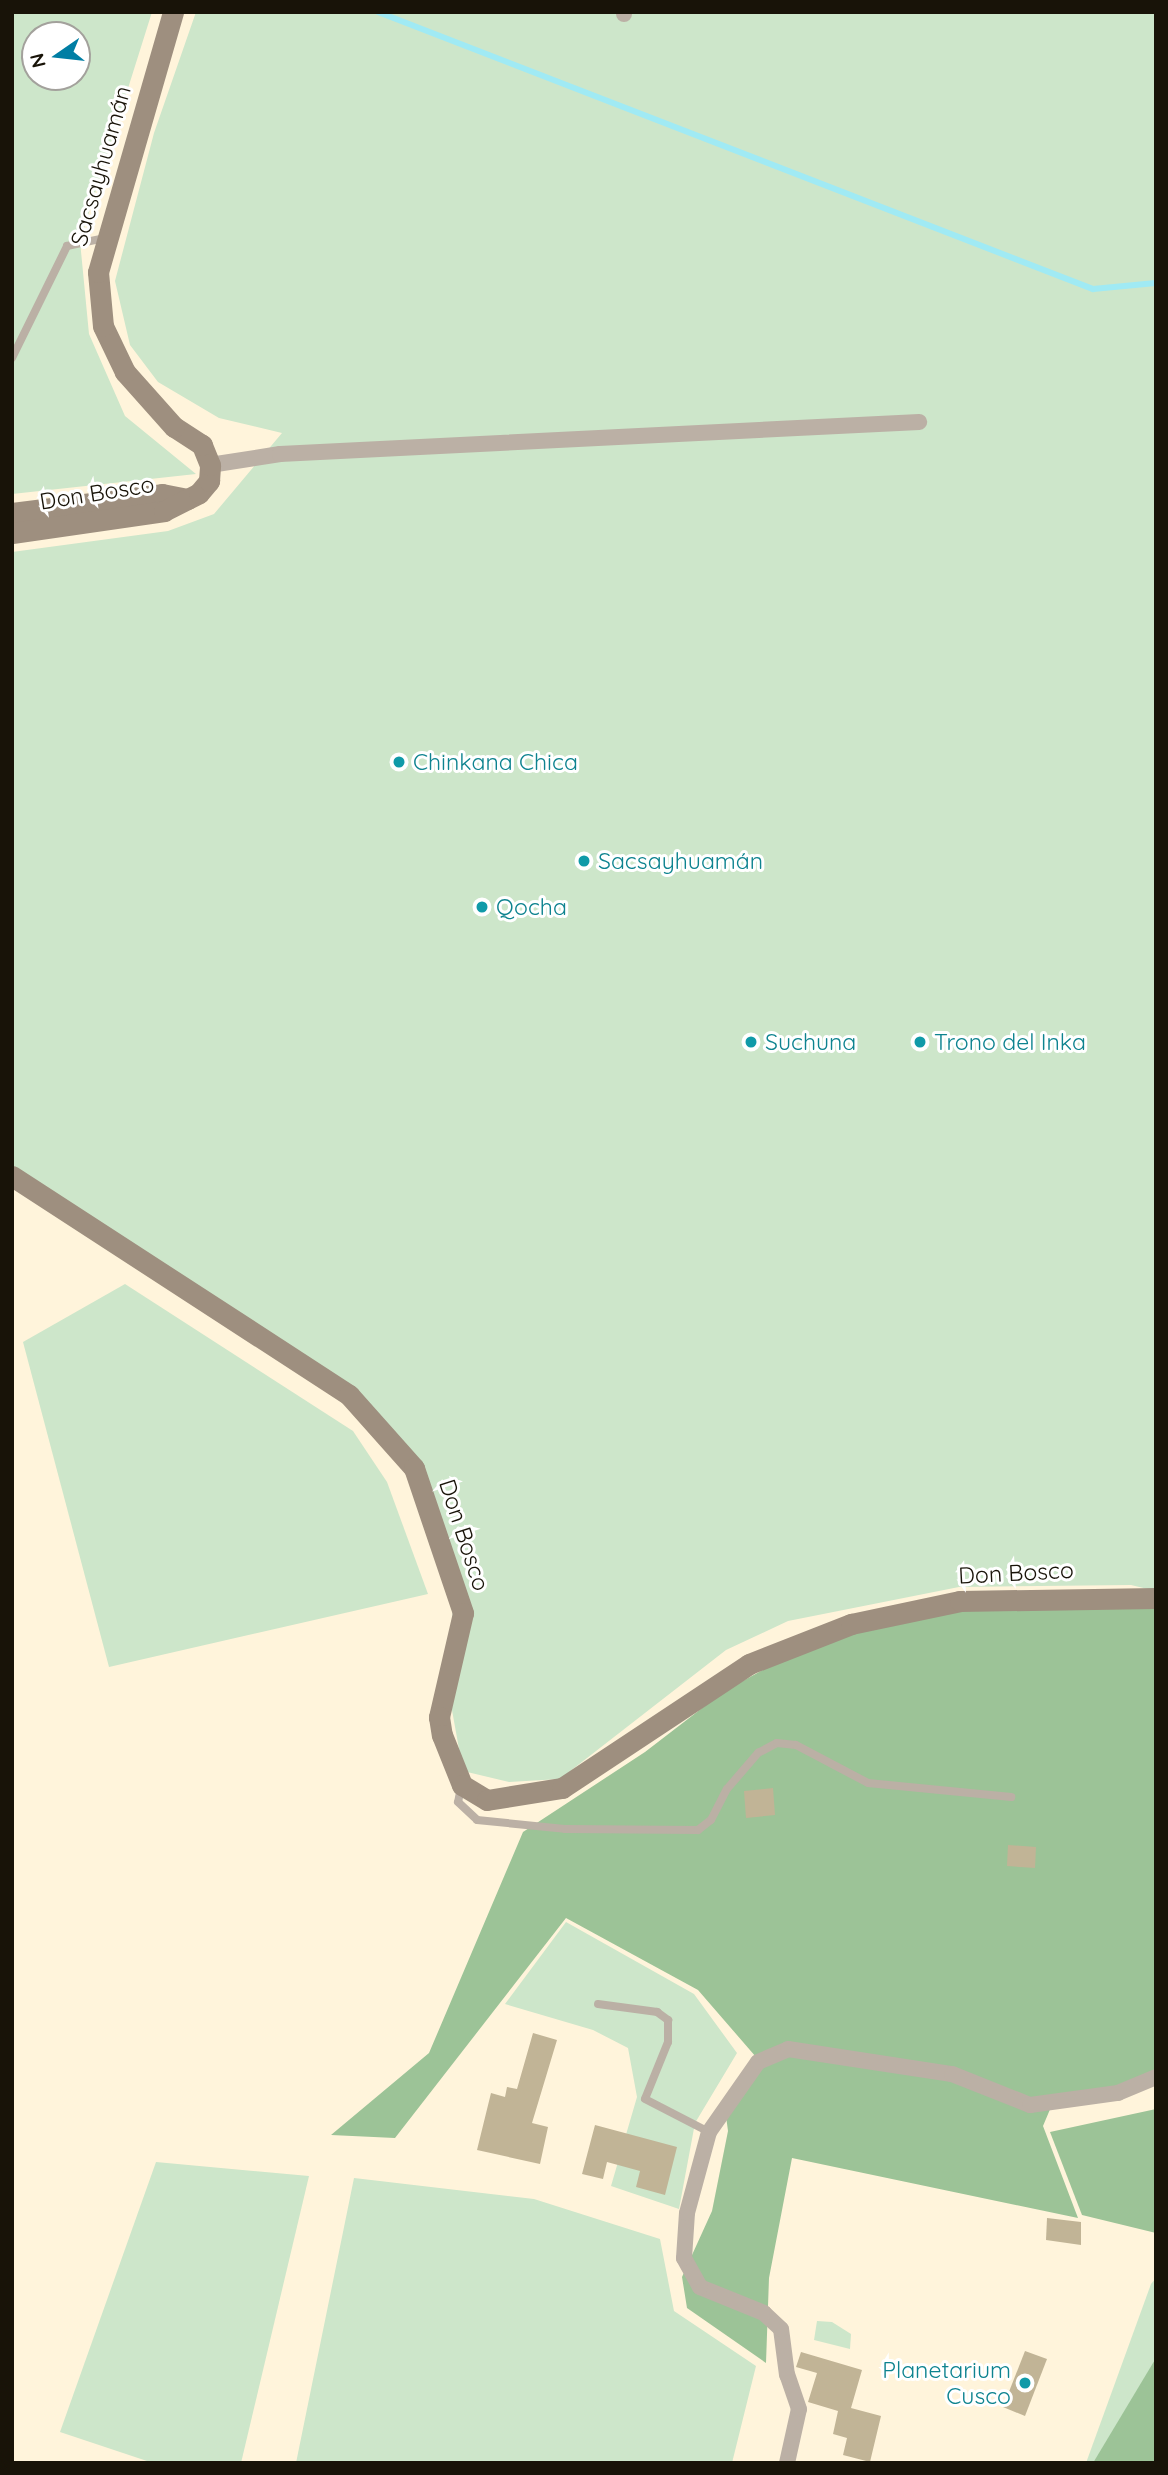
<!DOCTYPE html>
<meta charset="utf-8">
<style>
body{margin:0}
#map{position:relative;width:1168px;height:2475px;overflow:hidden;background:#fff4db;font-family:Quicksand,sans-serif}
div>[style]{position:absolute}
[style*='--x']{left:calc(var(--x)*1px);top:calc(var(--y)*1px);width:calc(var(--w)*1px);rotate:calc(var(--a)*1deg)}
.green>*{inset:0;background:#cde6ca}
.forest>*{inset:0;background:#9cc397}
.stream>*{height:6px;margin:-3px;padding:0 3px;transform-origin:3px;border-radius:3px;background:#a0eaf4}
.building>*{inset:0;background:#c1b496}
.lane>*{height:8px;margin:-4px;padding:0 4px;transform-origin:4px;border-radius:4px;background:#bbb0a5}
.street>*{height:16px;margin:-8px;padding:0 8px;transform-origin:8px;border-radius:8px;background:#bbb0a5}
.secondary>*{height:21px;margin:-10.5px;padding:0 10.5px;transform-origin:10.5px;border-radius:10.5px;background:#9e8f7f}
.dots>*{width:19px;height:19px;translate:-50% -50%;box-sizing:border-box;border:4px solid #fff;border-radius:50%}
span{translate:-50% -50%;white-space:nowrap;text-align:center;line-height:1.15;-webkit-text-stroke:6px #fff;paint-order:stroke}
.street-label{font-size:23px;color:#181308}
.culture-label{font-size:23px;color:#0d838f}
.left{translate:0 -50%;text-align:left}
.right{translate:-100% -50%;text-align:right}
.frame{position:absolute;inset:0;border:14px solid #181308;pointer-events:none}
.north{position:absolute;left:21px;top:21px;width:70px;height:70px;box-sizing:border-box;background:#fff;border:2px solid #a3a19c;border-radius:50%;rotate:256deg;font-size:19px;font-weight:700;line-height:28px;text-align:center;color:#181308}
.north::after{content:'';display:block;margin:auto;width:24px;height:32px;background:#007ea4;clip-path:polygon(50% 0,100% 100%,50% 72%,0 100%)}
</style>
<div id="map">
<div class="green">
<div style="clip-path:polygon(evenodd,12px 12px,152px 12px,80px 241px,89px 334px,125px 416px,196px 474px,12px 494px,12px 12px,35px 35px,77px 35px,77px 77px,35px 77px,35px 35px)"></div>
<div style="clip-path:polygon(196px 12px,1156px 12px,1156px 1591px,1131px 1585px,959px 1587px,788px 1621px,726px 1650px,560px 1779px,509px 1782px,463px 1771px,446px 1677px,456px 1580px,417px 1468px,349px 1393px,12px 1169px,12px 552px,168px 531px,214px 514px,282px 433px,219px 418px,158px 382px,130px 345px,115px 281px,154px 133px)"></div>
<div style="clip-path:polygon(125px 1284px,353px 1431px,387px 1482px,428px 1594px,109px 1667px,23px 1342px)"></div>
<div style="clip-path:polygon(566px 1922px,694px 1994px,737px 2053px,695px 2123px,679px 2209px,611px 2186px,637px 2097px,628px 2048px,593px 2030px,505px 2004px)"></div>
<div style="clip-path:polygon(156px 2162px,309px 2176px,241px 2463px,153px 2463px,60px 2432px)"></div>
<div style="clip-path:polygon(354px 2178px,534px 2199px,660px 2239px,674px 2311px,756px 2366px,732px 2463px,296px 2463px)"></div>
<div style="clip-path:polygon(1156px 2278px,1156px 2463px,1086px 2463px,1151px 2284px)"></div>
<div style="clip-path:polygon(817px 2321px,832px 2322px,851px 2334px,850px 2349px,814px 2340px)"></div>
</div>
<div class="forest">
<div style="clip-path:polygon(1156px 1606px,1156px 2084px,1051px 2107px,1043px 2126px,1078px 2218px,792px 2158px,769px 2278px,766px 2363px,687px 2308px,682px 2277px,712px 2211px,728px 2131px,724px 2101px,756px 2057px,698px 1990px,566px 1918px,395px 2138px,331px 2135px,429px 2053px,523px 1832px,645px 1752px,723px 1692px,817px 1640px,933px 1611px)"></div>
<div style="clip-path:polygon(1156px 2109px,1156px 2233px,1082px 2215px,1050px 2132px)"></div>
<div style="clip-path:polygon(1156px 2358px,1156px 2463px,1093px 2463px)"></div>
</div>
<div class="stream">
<div style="--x:378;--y:12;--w:767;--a:21.18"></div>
<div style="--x:1093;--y:289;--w:63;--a:-5.4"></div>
</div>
<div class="building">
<div style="clip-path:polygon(773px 1788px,775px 1815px,746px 1818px,744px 1791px)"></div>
<div style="clip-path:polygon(1008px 1845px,1036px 1847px,1035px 1868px,1007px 1866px)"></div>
<div style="clip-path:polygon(533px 2033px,557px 2040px,532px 2123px,548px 2127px,540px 2164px,477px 2150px,491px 2093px,505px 2097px,507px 2087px,517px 2089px)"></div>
<div style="clip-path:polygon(595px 2125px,677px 2147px,665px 2195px,636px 2187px,640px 2171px,607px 2162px,603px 2179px,582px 2174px)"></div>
<div style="clip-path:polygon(1047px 2218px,1081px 2222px,1081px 2245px,1046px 2240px)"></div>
<div style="clip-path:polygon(1025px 2351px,1047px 2359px,1025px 2416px,1003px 2407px)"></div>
<div style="clip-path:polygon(801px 2352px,862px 2370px,851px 2408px,881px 2416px,870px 2462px,843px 2455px,847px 2438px,833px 2434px,838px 2411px,808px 2402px,817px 2373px,796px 2367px)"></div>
</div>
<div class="lane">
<div style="--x:12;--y:358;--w:125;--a:-63.8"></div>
<div style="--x:67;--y:246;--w:38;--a:-12"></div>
<div style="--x:461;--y:1787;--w:15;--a:101"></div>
<div style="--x:458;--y:1802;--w:26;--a:43"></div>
<div style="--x:477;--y:1820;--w:88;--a:5.8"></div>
<div style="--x:565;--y:1829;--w:133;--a:0.4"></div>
<div style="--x:698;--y:1830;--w:16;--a:-38"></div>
<div style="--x:711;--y:1820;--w:35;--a:-63"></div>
<div style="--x:727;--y:1789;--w:48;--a:-49.3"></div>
<div style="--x:758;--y:1753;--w:21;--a:-28"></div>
<div style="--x:777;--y:1743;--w:19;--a:6"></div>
<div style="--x:796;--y:1745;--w:81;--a:27.8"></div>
<div style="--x:868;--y:1783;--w:144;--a:5.6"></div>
<div style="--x:598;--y:2004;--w:60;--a:7.7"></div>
<div style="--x:657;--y:2012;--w:14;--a:36"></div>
<div style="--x:668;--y:2020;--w:22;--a:90"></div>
<div style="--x:668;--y:2042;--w:61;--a:112"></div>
<div style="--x:645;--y:2099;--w:72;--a:27.3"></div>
</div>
<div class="street">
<div style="--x:624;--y:14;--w:2;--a:-90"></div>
<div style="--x:210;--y:465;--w:71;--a:-8.9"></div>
<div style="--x:280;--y:454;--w:640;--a:-2.87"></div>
<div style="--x:787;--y:2463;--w:55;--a:-77.5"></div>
<div style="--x:799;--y:2409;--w:36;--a:-109"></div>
<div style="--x:787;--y:2375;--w:46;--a:-97.4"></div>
<div style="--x:781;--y:2329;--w:23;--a:-137"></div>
<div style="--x:764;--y:2313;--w:69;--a:-157.9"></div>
<div style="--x:700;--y:2287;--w:33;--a:-119"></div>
<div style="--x:684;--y:2258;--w:45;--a:-86.2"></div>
<div style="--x:687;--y:2213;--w:84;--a:-74.8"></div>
<div style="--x:709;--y:2132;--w:85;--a:-55"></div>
<div style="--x:758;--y:2062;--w:33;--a:-23"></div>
<div style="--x:788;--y:2049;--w:166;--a:8.7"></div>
<div style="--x:952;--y:2074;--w:84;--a:21.7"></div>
<div style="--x:1030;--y:2105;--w:89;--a:-7.8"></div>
<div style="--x:1118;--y:2093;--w:41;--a:-22.8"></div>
</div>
<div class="secondary">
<div style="--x:12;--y:513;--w:151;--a:-7.2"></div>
<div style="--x:162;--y:494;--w:26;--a:11"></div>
<div style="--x:12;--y:533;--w:154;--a:-8.2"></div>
<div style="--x:164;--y:511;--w:39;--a:-27"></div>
<div style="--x:199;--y:493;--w:16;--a:-50"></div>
<div style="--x:209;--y:481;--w:16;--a:-86"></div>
<div style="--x:210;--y:465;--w:22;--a:-112"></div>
<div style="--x:202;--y:445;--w:33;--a:-147"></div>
<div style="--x:174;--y:427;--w:74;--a:-131.7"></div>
<div style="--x:125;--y:372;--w:51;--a:-115.6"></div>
<div style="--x:103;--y:326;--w:54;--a:-95.3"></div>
<div style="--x:98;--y:272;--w:271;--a:-73.9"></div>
<div style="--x:12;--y:1176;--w:402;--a:33"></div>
<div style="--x:349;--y:1395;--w:98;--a:48.3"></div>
<div style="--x:414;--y:1468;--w:153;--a:71.3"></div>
<div style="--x:463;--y:1613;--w:107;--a:103"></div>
<div style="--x:439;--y:1717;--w:18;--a:81"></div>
<div style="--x:442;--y:1735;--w:54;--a:68.2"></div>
<div style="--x:462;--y:1785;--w:29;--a:31"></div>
<div style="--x:487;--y:1800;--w:76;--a:-9.1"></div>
<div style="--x:562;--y:1788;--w:224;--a:-33.5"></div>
<div style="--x:749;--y:1664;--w:110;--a:-21.4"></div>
<div style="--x:851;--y:1624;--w:111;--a:-11.9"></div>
<div style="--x:960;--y:1601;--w:196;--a:-0.9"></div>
</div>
<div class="dots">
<div style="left:399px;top:762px;background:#0f9aa8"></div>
<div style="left:584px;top:861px;background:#0f9aa8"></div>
<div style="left:482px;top:907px;background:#0f9aa8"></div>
<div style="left:751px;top:1042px;background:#0f9aa8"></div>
<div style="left:920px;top:1042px;background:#0f9aa8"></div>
<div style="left:1025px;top:2383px;background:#0f9aa8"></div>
</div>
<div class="street-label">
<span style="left:101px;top:166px;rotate:-74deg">Sacsayhuamán</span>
<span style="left:97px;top:493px;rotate:-9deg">Don Bosco</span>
<span style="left:464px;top:1535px;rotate:72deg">Don Bosco</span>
<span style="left:1016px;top:1573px;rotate:-3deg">Don Bosco</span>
</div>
<div class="culture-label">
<span class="left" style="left:413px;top:762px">Chinkana Chica</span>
<span class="left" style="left:598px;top:861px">Sacsayhuamán</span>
<span class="left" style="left:496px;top:907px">Qocha</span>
<span class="left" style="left:765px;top:1042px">Suchuna</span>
<span class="left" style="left:934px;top:1042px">Trono del Inka</span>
<span class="right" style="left:1011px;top:2383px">Planetarium<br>Cusco</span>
</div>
<div class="frame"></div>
<div class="north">N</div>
</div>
